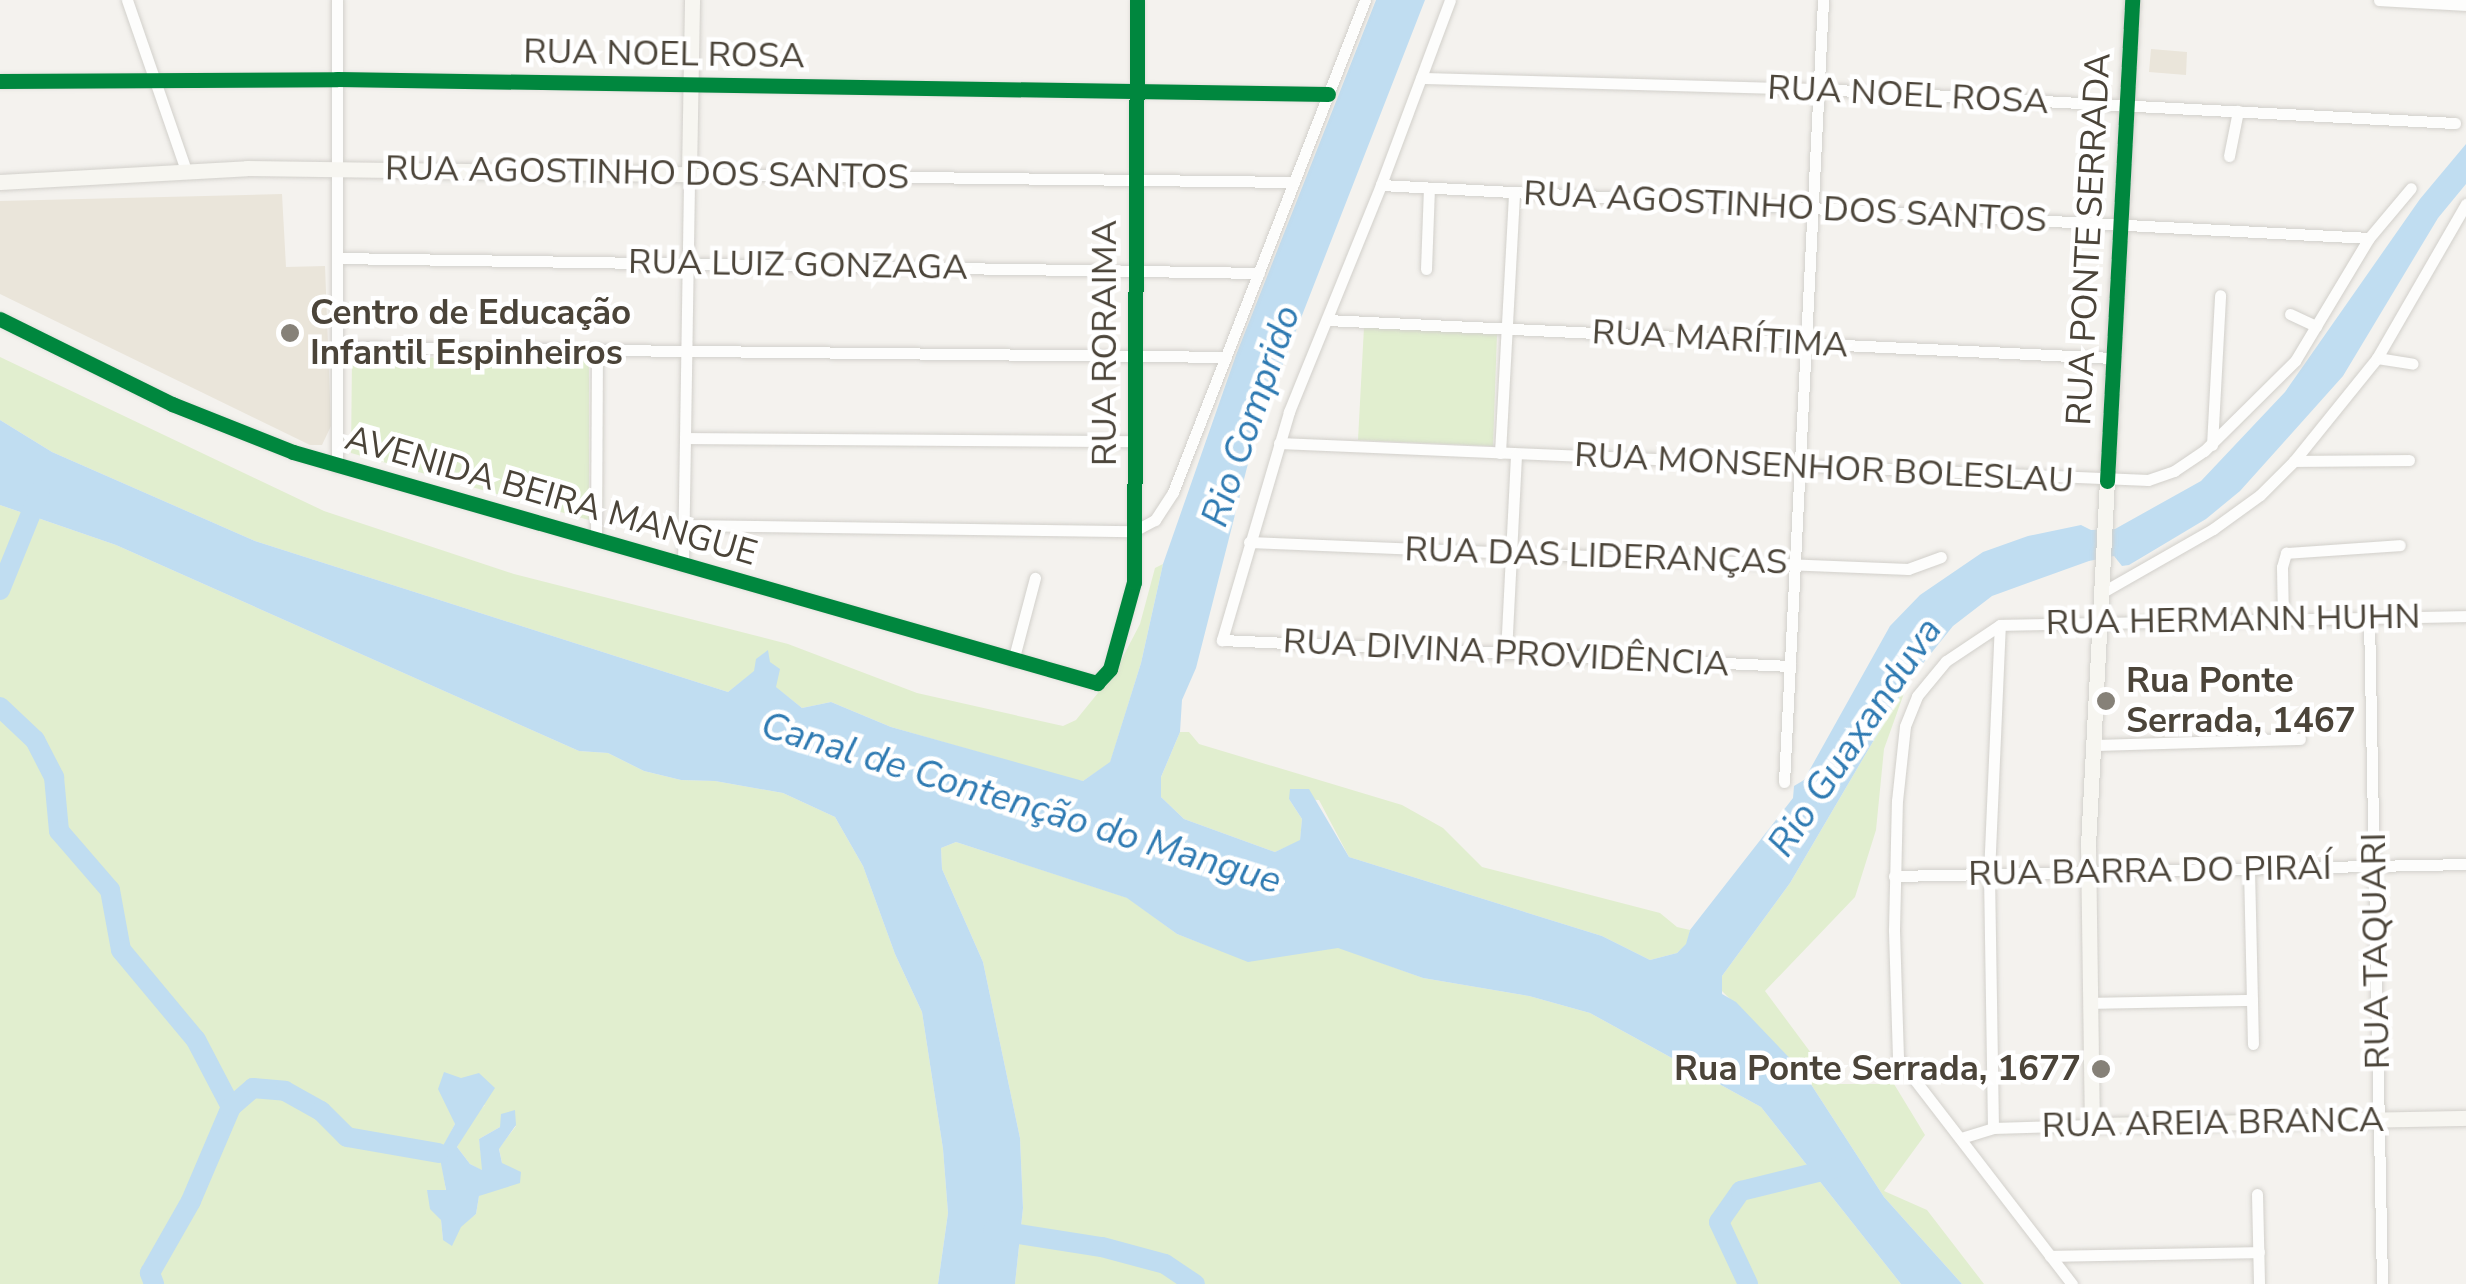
<!DOCTYPE html>
<meta charset="utf-8">
<style>
body{margin:0}
#map{position:relative;width:2466px;height:1284px;overflow:hidden;background:#f4f2ee;font-family:"Nunito Sans",sans-serif}
div>[style]{position:absolute}
[style*='--x']{left:calc(var(--x)*1px);top:calc(var(--y)*1px);width:calc(var(--w)*1px);rotate:calc(var(--a)*1deg)}
.education>*{inset:0;background:#eae5da}
.green>*{inset:0;background:#e1eecf}
.water>*{inset:0;background:#c0ddf1}
.river>*{height:20px;margin:-10px;padding:0 10px;transform-origin:10px;border-radius:10px;background:#c0ddf1}
.roads{filter:drop-shadow(0 0 2px #d2d0cb) drop-shadow(0 0 2px #d2d0cb)}
.street>*{height:11px;margin:-5.5px;padding:0 5.5px;transform-origin:5.5px;border-radius:5.5px;background:#fdfdfc}
.secondary>*{height:15px;margin:-7.5px;padding:0 7.5px;transform-origin:7.5px;border-radius:7.5px;background:#f7f6f1}
.cycleway>*{height:15px;margin:-7.5px;padding:0 7.5px;transform-origin:7.5px;border-radius:7.5px;background:#00873e}
.dots>*{width:28px;height:28px;translate:-50% -50%;box-sizing:border-box;border:5px solid #fff;border-radius:50%}
span{translate:-50% -50%;white-space:nowrap;text-align:center;line-height:1.15;-webkit-text-stroke:9px #fff;paint-order:stroke}
.street-label{font-size:35px;color:#4b4439}
.poi-label{font-size:35px;color:#4b4439;font-weight:700}
.left{translate:0 -50%;text-align:left}
.right{translate:-100% -50%;text-align:right}
.water-label{font-size:38px;color:#2e7ab2;font-style:italic}
</style>
<div id="map">
<div class="education">
<div style="clip-path:polygon(2151px 49px,2187px 52px,2186px 75px,2149px 72px)"></div>
<div style="clip-path:polygon(282px 194px,286px 267px,325px 266px,331px 426px,322px 445px,310px 445px,0 294px,0 201px)"></div>
</div>
<div class="green">
<div style="clip-path:polygon(1364px 327px,1497px 334px,1493px 446px,1358px 440px)"></div>
<div style="clip-path:polygon(0 357px,324px 511px,514px 574px,788px 644px,917px 693px,1063px 726px,1076px 720px,1115px 672px,1140px 624px,1155px 568px,1163px 564px,1141px 663px,1110px 763px,1083px 781px,1072px 779px,891px 727px,831px 702px,802px 708px,755px 671px,728px 692px,255px 541px,52px 452px,0 420px)"></div>
<div style="clip-path:polygon(352px 357px,589px 359px,589px 520px,351px 453px)"></div>
<div style="clip-path:polygon(evenodd,0 505px,116px 545px,579px 751px,608px 753px,644px 771px,681px 780px,715px 781px,783px 793px,835px 817px,863px 866px,895px 954px,922px 1012px,943px 1149px,948px 1213px,938px 1284px,0 1284px,0 505px,485px 1105px,475px 1114px,457px 1147px,470px 1164px,483px 1171px,479px 1139px,500px 1127px,516px 1126px,499px 1148px,502px 1163px,479px 1196px,476px 1214px,443px 1240px,441px 1220px,427px 1190px,446px 1191px,440px 1153px,455px 1124px,451px 1110px,485px 1105px)"></div>
<div style="clip-path:polygon(1908px 682px,1884px 749px,1876px 830px,1855px 897px,1765px 991px,1834px 1084px,1894px 1084px,1925px 1135px,1884px 1191px,1927px 1210px,1984px 1284px,1962px 1284px,1884px 1197px,1803px 1072px,1719px 988px,1722px 976px,1790px 883px)"></div>
<div style="clip-path:polygon(1180px 732px,1189px 732px,1199px 744px,1402px 805px,1443px 828px,1482px 867px,1660px 913px,1677px 927px,1690px 930px,1687px 944px,1677px 953px,1650px 960px,1602px 936px,1349px 857px,1319px 800px,1289px 799px,1302px 819px,1300px 841px,1275px 852px,1184px 819px,1161px 797px,1161px 777px)"></div>
<div style="clip-path:polygon(956px 842px,1128px 898px,1177px 934px,1248px 961px,1338px 947px,1423px 978px,1529px 996px,1590px 1013px,1761px 1107px,1901px 1284px,1015px 1284px,1023px 1208px,1020px 1138px,983px 962px,942px 869px,941px 848px)"></div>
</div>
<div class="water">
<div style="clip-path:polygon(1376px 0,1425px 0,1255px 436px,1196px 668px,1182px 700px,1180px 732px,1161px 777px,1161px 797px,1184px 819px,1275px 852px,1300px 840px,1302px 819px,1289px 799px,1290px 789px,1309px 789px,1349px 857px,1602px 936px,1650px 960px,1677px 953px,1686px 944px,1690px 930px,1793px 798px,1794px 786px,1804px 780px,1890px 626px,1920px 595px,1983px 552px,2028px 536px,2081px 525px,2091px 530px,2115px 529px,2201px 481px,2285px 392px,2420px 199px,2466px 144px,2466px 184px,2438px 218px,2343px 376px,2240px 491px,2206px 519px,2129px 565px,2122px 566px,2114px 556px,2089px 561px,1992px 596px,1953px 626px,1908px 682px,1790px 883px,1722px 976px,1722px 994px,1736px 1002px,1803px 1072px,1884px 1197px,1962px 1284px,1901px 1284px,1761px 1107px,1590px 1013px,1529px 996px,1423px 978px,1338px 948px,1248px 962px,1177px 934px,1127px 898px,956px 842px,941px 848px,942px 869px,983px 962px,1020px 1138px,1023px 1208px,1015px 1284px,938px 1284px,948px 1213px,943px 1149px,922px 1012px,895px 954px,863px 866px,835px 817px,783px 793px,715px 781px,681px 780px,644px 771px,608px 753px,579px 751px,116px 545px,0 505px,0 420px,52px 452px,255px 541px,728px 692px,754px 671px,756px 659px,768px 650px,770px 662px,780px 669px,776px 687px,802px 708px,831px 702px,891px 727px,1083px 781px,1110px 762px,1141px 663px,1163px 564px,1236px 355px)"></div>
<div style="clip-path:polygon(444px 1072px,461px 1078px,479px 1073px,495px 1088px,457px 1147px,470px 1164px,482px 1170px,479px 1139px,500px 1127px,501px 1114px,515px 1110px,516px 1125px,499px 1149px,502px 1163px,521px 1172px,520px 1183px,479px 1196px,476px 1214px,461px 1227px,452px 1246px,443px 1240px,441px 1220px,430px 1209px,427px 1190px,446px 1190px,439px 1153px,455px 1124px,438px 1089px)"></div>
</div>
<div class="river">
<div style="--x:0;--y:590;--w:107;--a:-68"></div>
<div style="--x:0;--y:707;--w:48;--a:43.3"></div>
<div style="--x:35;--y:740;--w:42;--a:62.8"></div>
<div style="--x:54;--y:777;--w:54;--a:84.7"></div>
<div style="--x:59;--y:831;--w:78;--a:49.2"></div>
<div style="--x:110;--y:890;--w:61;--a:79.6"></div>
<div style="--x:121;--y:950;--w:117;--a:50.2"></div>
<div style="--x:196;--y:1040;--w:76;--a:62.4"></div>
<div style="--x:231;--y:1107;--w:102;--a:113.1"></div>
<div style="--x:191;--y:1201;--w:83;--a:119.7"></div>
<div style="--x:150;--y:1273;--w:12;--a:70"></div>
<div style="--x:231;--y:1107;--w:29;--a:-41"></div>
<div style="--x:253;--y:1088;--w:32;--a:5"></div>
<div style="--x:285;--y:1091;--w:41;--a:29.1"></div>
<div style="--x:321;--y:1111;--w:37;--a:45"></div>
<div style="--x:347;--y:1137;--w:93;--a:9.9"></div>
<div style="--x:993;--y:1230;--w:110;--a:8.9"></div>
<div style="--x:1102;--y:1247;--w:65;--a:15.1"></div>
<div style="--x:1165;--y:1264;--w:36;--a:34"></div>
<div style="--x:1748;--y:1284;--w:68;--a:-115.1"></div>
<div style="--x:1719;--y:1222;--w:38;--a:-55"></div>
<div style="--x:1741;--y:1191;--w:101;--a:-13.8"></div>
</div>
<div class="roads">
<div class="street">
<div style="--x:127;--y:0;--w:180;--a:70.9"></div>
<div style="--x:337;--y:0;--w:466;--a:90"></div>
<div style="--x:1450;--y:0;--w:197;--a:110.5"></div>
<div style="--x:1381;--y:185;--w:245;--a:112.1"></div>
<div style="--x:1289;--y:412;--w:238;--a:106.4"></div>
<div style="--x:1222;--y:640;--w:569;--a:2.62"></div>
<div style="--x:2379;--y:0;--w:87;--a:3.3"></div>
<div style="--x:1421;--y:78;--w:397;--a:1.6"></div>
<div style="--x:1818;--y:89;--w:638;--a:3.06"></div>
<div style="--x:0;--y:81;--w:337;--a:-0.3"></div>
<div style="--x:337;--y:79;--w:991;--a:0.87"></div>
<div style="--x:2229;--y:156;--w:46;--a:-78.7"></div>
<div style="--x:1381;--y:185;--w:989;--a:3.07"></div>
<div style="--x:337;--y:258;--w:922;--a:0.93"></div>
<div style="--x:1426;--y:269;--w:81;--a:-87.9"></div>
<div style="--x:2290;--y:314;--w:29;--a:25"></div>
<div style="--x:0;--y:319;--w:192;--a:26.3"></div>
<div style="--x:172;--y:404;--w:130;--a:21.6"></div>
<div style="--x:293;--y:452;--w:837;--a:16.03"></div>
<div style="--x:1097;--y:683;--w:19;--a:-47"></div>
<div style="--x:1110;--y:669;--w:90;--a:-74.6"></div>
<div style="--x:1134;--y:582;--w:582;--a:-89.7"></div>
<div style="--x:1327;--y:320;--w:787;--a:2.77"></div>
<div style="--x:337;--y:347;--w:889;--a:0.64"></div>
<div style="--x:2377;--y:358;--w:36;--a:9"></div>
<div style="--x:685;--y:438;--w:450;--a:0.4"></div>
<div style="--x:1279;--y:443;--w:870;--a:2.44"></div>
<div style="--x:2148;--y:480;--w:28;--a:-19"></div>
<div style="--x:2174;--y:471;--w:36;--a:-34"></div>
<div style="--x:2204;--y:451;--w:128;--a:-44.7"></div>
<div style="--x:2295;--y:361;--w:144;--a:-59"></div>
<div style="--x:2369;--y:238;--w:65;--a:-50"></div>
<div style="--x:2212;--y:445;--w:150;--a:-86.9"></div>
<div style="--x:1500;--y:453;--w:261;--a:-86.9"></div>
<div style="--x:2294;--y:461;--w:115;--a:-0.5"></div>
<div style="--x:683;--y:525;--w:451;--a:0.8"></div>
<div style="--x:1134;--y:531;--w:24;--a:-28"></div>
<div style="--x:1155;--y:520;--w:33;--a:-57"></div>
<div style="--x:1173;--y:492;--w:528;--a:-68.68"></div>
<div style="--x:596;--y:540;--w:191;--a:-89.7"></div>
<div style="--x:1249;--y:542;--w:660;--a:2.35"></div>
<div style="--x:1908;--y:569;--w:35;--a:-20"></div>
<div style="--x:683;--y:565;--w:391;--a:-89.1"></div>
<div style="--x:689;--y:174;--w:605;--a:0.76"></div>
<div style="--x:2101;--y:593;--w:129;--a:-29.7"></div>
<div style="--x:2213;--y:529;--w:58;--a:-35.9"></div>
<div style="--x:2260;--y:495;--w:48;--a:-45"></div>
<div style="--x:2294;--y:461;--w:132;--a:-51.1"></div>
<div style="--x:2377;--y:358;--w:178;--a:-60"></div>
<div style="--x:2369;--y:618;--w:666;--a:88.88"></div>
<div style="--x:2283;--y:620;--w:53;--a:-91.1"></div>
<div style="--x:2282;--y:567;--w:15;--a:-74"></div>
<div style="--x:2286;--y:553;--w:114;--a:-4"></div>
<div style="--x:1506;--y:653;--w:199;--a:-87.1"></div>
<div style="--x:1013;--y:661;--w:86;--a:-75.2"></div>
<div style="--x:2093;--y:745;--w:207;--a:-1.7"></div>
<div style="--x:1784;--y:782;--w:783;--a:-87.14"></div>
<div style="--x:2249;--y:869;--w:175;--a:88.7"></div>
<div style="--x:1894;--y:876;--w:572;--a:-1.2"></div>
<div style="--x:2090;--y:1003;--w:162;--a:-1.1"></div>
<div style="--x:1993;--y:1128;--w:254;--a:-90.9"></div>
<div style="--x:1989;--y:874;--w:249;--a:-87.5"></div>
<div style="--x:1961;--y:1138;--w:34;--a:-17"></div>
<div style="--x:1993;--y:1128;--w:99;--a:-1.7"></div>
<div style="--x:2257;--y:1194;--w:90;--a:88.7"></div>
<div style="--x:2050;--y:1256;--w:209;--a:-1.1"></div>
<div style="--x:2072;--y:1284;--w:285;--a:-127.6"></div>
<div style="--x:1898;--y:1058;--w:128;--a:-91.8"></div>
<div style="--x:1894;--y:930;--w:129;--a:-88.7"></div>
<div style="--x:1897;--y:801;--w:75;--a:-83.9"></div>
<div style="--x:1905;--y:726;--w:32;--a:-68"></div>
<div style="--x:1917;--y:696;--w:45;--a:-50.4"></div>
<div style="--x:1946;--y:661;--w:65;--a:-33.7"></div>
<div style="--x:2000;--y:625;--w:466;--a:-1.1"></div>
</div>
<div class="secondary">
<div style="--x:2132;--y:0;--w:846;--a:92.98"></div>
<div style="--x:2088;--y:845;--w:280;--a:89.2"></div>
<div style="--x:2092;--y:1125;--w:374;--a:-1.1"></div>
<div style="--x:0;--y:182;--w:247;--a:-3.2"></div>
<div style="--x:247;--y:168;--w:442;--a:0.8"></div>
<div style="--x:689;--y:174;--w:174;--a:-89"></div>
</div>
</div>
<div class="cycleway">
<div style="--x:0;--y:81;--w:337;--a:-0.3"></div>
<div style="--x:337;--y:79;--w:991;--a:0.87"></div>
<div style="--x:0;--y:319;--w:192;--a:26.3"></div>
<div style="--x:172;--y:404;--w:130;--a:21.6"></div>
<div style="--x:293;--y:452;--w:837;--a:16.03"></div>
<div style="--x:1097;--y:683;--w:19;--a:-47"></div>
<div style="--x:1110;--y:669;--w:90;--a:-74.6"></div>
<div style="--x:1134;--y:582;--w:582;--a:-89.7"></div>
<div style="--x:2107;--y:481;--w:482;--a:-87"></div>
</div>
<div class="dots">
<div style="left:290px;top:333px;background:#868178"></div>
<div style="left:2106px;top:701px;background:#868178"></div>
<div style="left:2101px;top:1069px;background:#868178"></div>
</div>
<div class="street-label">
<span style="left:664px;top:54px;rotate:1deg">RUA NOEL ROSA</span>
<span style="left:1908px;top:95px;rotate:3deg">RUA NOEL ROSA</span>
<span style="left:647px;top:173px;rotate:1deg">RUA AGOSTINHO DOS SANTOS</span>
<span style="left:1785px;top:207px;rotate:3deg">RUA AGOSTINHO DOS SANTOS</span>
<span style="left:2089px;top:239px;rotate:-87deg">RUA PONTE SERRADA</span>
<span style="left:798px;top:265px;rotate:1deg">RUA LUIZ GONZAGA</span>
<span style="left:1720px;top:339px;rotate:3deg">RUA MARÍTIMA</span>
<span style="left:1105px;top:343px;rotate:-90deg">RUA RORAIMA</span>
<span style="left:1824px;top:468px;rotate:3deg">RUA MONSENHOR BOLESLAU</span>
<span style="left:551px;top:496px;rotate:16deg">AVENIDA BEIRA MANGUE</span>
<span style="left:1596px;top:556px;rotate:2deg">RUA DAS LIDERANÇAS</span>
<span style="left:2233px;top:620px;rotate:-1deg">RUA HERMANN HUHN</span>
<span style="left:1506px;top:653px;rotate:3deg">RUA DIVINA PROVIDÊNCIA</span>
<span style="left:2150px;top:871px;rotate:-1deg">RUA BARRA DO PIRAÍ</span>
<span style="left:2376px;top:951px;rotate:-91deg">RUA TAQUARI</span>
<span style="left:2213px;top:1123px;rotate:-1deg">RUA AREIA BRANCA</span>
</div>
<div class="poi-label">
<span class="left" style="left:310px;top:333px">Centro de Educação<br>Infantil Espinheiros</span>
<span class="left" style="left:2126px;top:701px">Rua Ponte<br>Serrada, 1467</span>
<span class="right" style="left:2081px;top:1069px">Rua Ponte Serrada, 1677</span>
</div>
<div class="water-label">
<span style="left:1251px;top:416px;rotate:-71deg">Rio Comprido</span>
<span style="left:1855px;top:737px;rotate:-56deg">Rio Guaxanduva</span>
<span style="left:1021px;top:803px;rotate:17deg">Canal de Contenção do Mangue</span>
</div>
</div>
